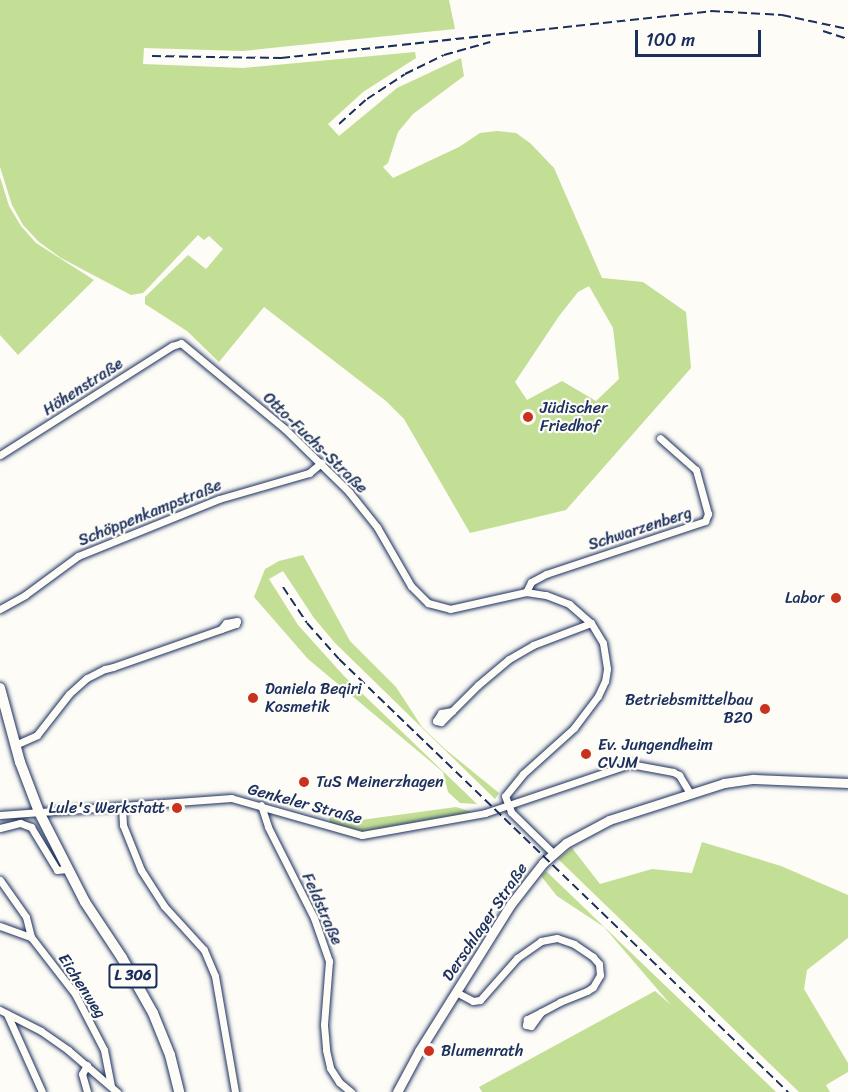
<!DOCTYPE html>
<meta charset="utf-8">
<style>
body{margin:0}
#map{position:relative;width:848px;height:1092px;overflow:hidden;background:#fdfcf7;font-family:Sriracha,sans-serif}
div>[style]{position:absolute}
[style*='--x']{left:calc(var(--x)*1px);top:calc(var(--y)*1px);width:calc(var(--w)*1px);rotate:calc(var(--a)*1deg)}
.green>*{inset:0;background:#c3de95}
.roads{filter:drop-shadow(0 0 2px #1b2f5e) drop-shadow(0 0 2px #1b2f5e)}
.minor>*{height:7px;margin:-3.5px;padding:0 3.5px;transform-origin:3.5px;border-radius:3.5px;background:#fdfcf7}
.secondary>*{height:9px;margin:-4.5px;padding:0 4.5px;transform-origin:4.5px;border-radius:4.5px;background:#fdfcf7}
.primary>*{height:10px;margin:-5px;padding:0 5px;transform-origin:5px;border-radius:5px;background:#fdfcf7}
.rail>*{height:2px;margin-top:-1px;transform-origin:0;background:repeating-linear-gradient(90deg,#1b2f5e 0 9px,transparent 0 13.5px)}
.dots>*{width:16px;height:16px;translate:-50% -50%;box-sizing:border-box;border:3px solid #fdfcf7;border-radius:50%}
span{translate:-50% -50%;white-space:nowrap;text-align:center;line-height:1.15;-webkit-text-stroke:4.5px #fdfcf7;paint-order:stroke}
.shield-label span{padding:2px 4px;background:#fdfcf7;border:2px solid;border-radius:4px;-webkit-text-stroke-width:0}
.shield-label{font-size:15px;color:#1b2f5e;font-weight:700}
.street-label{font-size:16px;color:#1b2f5e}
.poi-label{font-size:16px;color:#1b2f5e}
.left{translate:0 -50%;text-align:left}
.right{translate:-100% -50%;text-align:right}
.scale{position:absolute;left:635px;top:30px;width:126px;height:27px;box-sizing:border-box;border:3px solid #1b2f5e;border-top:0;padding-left:8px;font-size:18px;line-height:21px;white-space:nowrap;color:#1b2f5e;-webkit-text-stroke:4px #fdfcf7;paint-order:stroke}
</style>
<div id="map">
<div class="green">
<div style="clip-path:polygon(evenodd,0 0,449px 0,455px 29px,243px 51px,144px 48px,143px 64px,243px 68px,415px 52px,416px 58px,363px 92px,328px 124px,339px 136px,397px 88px,461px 58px,464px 76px,413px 114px,398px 132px,388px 163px,383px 167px,393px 178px,459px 147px,480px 133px,497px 131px,516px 133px,530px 143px,554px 168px,602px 278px,643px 282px,686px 312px,691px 368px,566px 510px,470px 533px,404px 419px,386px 401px,264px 307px,219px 362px,187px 331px,145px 304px,145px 297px,188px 255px,206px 269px,223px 249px,209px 236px,204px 240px,198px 235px,148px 288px,143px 293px,131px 295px,61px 258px,39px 242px,23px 225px,12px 205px,0 167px,0 0,589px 286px,613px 328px,619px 379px,596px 401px,562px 381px,527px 400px,515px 382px,559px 316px,578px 292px,589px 286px)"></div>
<div style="clip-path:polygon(0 177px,9px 206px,21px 226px,36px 243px,94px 280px,18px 355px,0 335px)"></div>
<div style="clip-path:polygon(303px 555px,350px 641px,396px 687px,422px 727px,445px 749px,499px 793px,495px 799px,335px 643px,314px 618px,283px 571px,269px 579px,298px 625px,344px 676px,477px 804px,460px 803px,448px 792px,443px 772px,308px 659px,254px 597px,265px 569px,279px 561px)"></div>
<div style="clip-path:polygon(456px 807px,472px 812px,363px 831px,330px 823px,329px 817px,361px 820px)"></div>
<div style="clip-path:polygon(702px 842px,781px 866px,848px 895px,848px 938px,807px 970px,804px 989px,848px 1063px,848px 1072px,826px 1085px,830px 1092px,799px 1092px,558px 859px,572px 848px,600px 884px,652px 869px,692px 873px)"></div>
<div style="clip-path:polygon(546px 871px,775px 1091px,776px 1092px,482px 1092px,479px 1087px,655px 991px,671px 1005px,604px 927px,557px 896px,541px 876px)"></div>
</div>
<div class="roads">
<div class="minor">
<div style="--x:0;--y:455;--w:204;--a:-32.4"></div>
<div style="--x:172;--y:346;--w:9;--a:-18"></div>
<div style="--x:181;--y:343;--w:135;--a:39.6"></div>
<div style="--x:285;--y:429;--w:90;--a:44.5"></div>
<div style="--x:349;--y:492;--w:45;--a:51.3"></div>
<div style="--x:377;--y:527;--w:68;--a:60"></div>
<div style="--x:411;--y:586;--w:24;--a:45"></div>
<div style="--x:428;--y:603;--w:23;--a:15"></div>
<div style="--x:450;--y:609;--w:78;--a:-12.6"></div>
<div style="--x:526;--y:592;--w:20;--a:9"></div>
<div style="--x:546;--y:595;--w:25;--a:21"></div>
<div style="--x:569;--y:604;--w:29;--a:41"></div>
<div style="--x:591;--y:623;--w:23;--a:59"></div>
<div style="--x:603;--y:643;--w:26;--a:81"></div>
<div style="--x:607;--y:669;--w:12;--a:99"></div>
<div style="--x:605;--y:681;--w:17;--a:115"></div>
<div style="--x:598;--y:696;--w:40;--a:127"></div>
<div style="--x:574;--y:728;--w:69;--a:138"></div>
<div style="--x:523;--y:774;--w:28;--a:129"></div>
<div style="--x:505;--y:796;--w:17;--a:69"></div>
<div style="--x:511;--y:812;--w:59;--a:44.3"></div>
<div style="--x:526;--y:592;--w:11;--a:-63"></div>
<div style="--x:531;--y:582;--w:17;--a:-28"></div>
<div style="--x:546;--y:574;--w:168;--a:-18.4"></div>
<div style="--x:705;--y:521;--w:8;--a:-67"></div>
<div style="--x:708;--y:514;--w:46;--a:-105.3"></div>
<div style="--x:696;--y:470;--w:48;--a:-138.4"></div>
<div style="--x:0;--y:609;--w:29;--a:-29"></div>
<div style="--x:25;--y:595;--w:66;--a:-36.3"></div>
<div style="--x:78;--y:556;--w:152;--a:-22"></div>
<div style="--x:219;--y:499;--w:94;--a:-16.1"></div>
<div style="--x:309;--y:473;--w:16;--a:-40"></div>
<div style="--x:452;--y:711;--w:11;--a:170"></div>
<div style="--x:441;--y:713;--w:9;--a:122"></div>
<div style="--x:436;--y:721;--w:5;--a:11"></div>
<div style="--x:441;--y:722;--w:52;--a:-45"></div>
<div style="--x:478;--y:685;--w:40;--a:-40"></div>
<div style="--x:509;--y:659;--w:28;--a:-30"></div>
<div style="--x:533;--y:645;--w:62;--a:-20.8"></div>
<div style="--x:15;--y:745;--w:24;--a:-24"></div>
<div style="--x:37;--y:735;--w:52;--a:-52"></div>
<div style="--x:69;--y:694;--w:24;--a:-42"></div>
<div style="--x:87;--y:678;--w:20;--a:-27"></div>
<div style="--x:105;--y:669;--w:8;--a:-14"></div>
<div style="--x:113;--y:667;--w:130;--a:-19.3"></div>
<div style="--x:236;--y:624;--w:3;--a:-72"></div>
<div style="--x:237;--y:621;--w:11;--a:170"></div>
<div style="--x:226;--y:623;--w:8;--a:130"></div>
<div style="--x:261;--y:805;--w:23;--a:72"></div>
<div style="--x:268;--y:827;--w:102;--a:63.2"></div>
<div style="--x:314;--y:918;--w:46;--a:70.8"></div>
<div style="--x:329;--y:961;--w:64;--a:94.5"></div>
<div style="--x:324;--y:1025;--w:25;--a:85"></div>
<div style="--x:326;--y:1050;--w:18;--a:77"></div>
<div style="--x:330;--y:1068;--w:17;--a:57"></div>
<div style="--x:339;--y:1082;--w:16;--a:40"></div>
<div style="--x:122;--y:806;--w:19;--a:87"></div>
<div style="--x:123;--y:825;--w:48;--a:68.2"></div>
<div style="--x:141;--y:870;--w:43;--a:57.4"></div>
<div style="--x:164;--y:906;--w:59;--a:47.7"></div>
<div style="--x:204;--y:950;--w:28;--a:67"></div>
<div style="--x:215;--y:976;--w:118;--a:80.2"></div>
<div style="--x:0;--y:815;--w:232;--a:-4.2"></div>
<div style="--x:231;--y:798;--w:136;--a:15.8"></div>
<div style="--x:362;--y:835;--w:125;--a:-10.1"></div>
<div style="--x:485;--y:813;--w:153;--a:-18.7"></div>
<div style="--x:630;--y:764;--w:44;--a:10.5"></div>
<div style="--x:673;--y:772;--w:7;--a:27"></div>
<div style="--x:679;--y:775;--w:21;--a:59"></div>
<div style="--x:0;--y:828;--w:21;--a:-14"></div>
<div style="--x:20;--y:823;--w:12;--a:20"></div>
<div style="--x:31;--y:827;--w:50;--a:58.8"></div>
<div style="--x:57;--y:870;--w:10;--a:-6"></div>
<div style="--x:0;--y:880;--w:45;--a:54.9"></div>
<div style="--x:26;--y:917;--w:21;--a:76"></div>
<div style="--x:0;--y:926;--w:33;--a:20"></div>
<div style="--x:31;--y:937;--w:72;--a:52.3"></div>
<div style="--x:75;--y:994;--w:63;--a:62.6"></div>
<div style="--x:104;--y:1050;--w:37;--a:79"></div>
<div style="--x:456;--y:992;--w:19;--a:28"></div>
<div style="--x:473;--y:1001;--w:7;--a:-8"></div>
<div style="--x:480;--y:1000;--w:56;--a:-48.6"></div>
<div style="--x:517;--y:958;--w:29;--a:-35"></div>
<div style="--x:541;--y:941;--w:16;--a:-11"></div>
<div style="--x:557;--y:938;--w:18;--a:19"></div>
<div style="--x:574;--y:944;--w:23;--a:34"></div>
<div style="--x:593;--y:957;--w:9;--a:49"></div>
<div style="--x:599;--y:964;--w:11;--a:85"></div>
<div style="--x:600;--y:975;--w:14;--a:120"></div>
<div style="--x:593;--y:987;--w:7;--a:146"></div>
<div style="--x:587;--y:991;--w:29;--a:158"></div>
<div style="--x:560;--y:1002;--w:21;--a:152"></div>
<div style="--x:541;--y:1012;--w:16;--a:153"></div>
<div style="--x:527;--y:1019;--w:6;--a:99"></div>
<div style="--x:526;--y:1025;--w:5;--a:11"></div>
<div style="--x:531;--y:1026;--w:17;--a:-54"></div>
<div style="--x:0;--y:1010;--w:46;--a:27.1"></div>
<div style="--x:41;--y:1031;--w:33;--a:35"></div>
<div style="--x:68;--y:1050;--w:65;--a:40.6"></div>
<div style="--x:7;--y:1014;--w:85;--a:65.8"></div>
<div style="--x:87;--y:1065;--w:10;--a:119"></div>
<div style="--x:82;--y:1074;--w:19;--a:74"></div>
</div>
<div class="secondary">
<div style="--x:397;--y:1092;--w:47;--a:-61.8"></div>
<div style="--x:419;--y:1051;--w:173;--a:-58"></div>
<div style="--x:511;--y:904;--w:52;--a:-52"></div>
<div style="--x:543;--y:863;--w:30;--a:-41"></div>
<div style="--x:566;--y:843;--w:49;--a:-28.1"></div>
<div style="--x:609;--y:820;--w:121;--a:-17.8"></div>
<div style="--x:724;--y:783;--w:30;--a:-8"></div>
<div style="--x:754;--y:779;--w:94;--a:2.4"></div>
</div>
<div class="primary">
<div style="--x:0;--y:688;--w:77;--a:74.9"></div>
<div style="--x:20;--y:762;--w:53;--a:69.2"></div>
<div style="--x:39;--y:812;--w:101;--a:62.9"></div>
<div style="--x:85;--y:902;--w:67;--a:56.5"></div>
<div style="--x:122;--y:958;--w:63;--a:60.6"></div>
<div style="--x:153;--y:1013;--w:45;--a:68"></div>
<div style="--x:170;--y:1055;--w:38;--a:76"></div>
</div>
</div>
<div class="rail">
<div style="--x:823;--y:31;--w:26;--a:18"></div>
<div style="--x:152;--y:56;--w:129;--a:0.9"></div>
<div style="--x:281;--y:58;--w:433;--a:-6.2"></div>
<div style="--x:711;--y:11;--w:71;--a:3.2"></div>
<div style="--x:782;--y:15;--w:67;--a:12"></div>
<div style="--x:339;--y:124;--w:38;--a:-42"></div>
<div style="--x:367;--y:99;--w:45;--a:-33.3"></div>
<div style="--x:405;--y:74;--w:43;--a:-26"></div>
<div style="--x:444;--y:55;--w:48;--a:-15.8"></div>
<div style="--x:283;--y:587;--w:43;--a:56.3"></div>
<div style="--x:307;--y:623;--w:48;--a:48.4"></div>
<div style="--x:339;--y:659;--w:624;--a:43.96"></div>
</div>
<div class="dots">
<div style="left:528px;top:417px;background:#c8321e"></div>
<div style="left:836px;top:598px;background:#c8321e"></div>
<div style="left:253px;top:698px;background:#c8321e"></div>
<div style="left:765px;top:709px;background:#c8321e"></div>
<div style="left:586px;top:754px;background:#c8321e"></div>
<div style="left:304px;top:782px;background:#c8321e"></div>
<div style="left:177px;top:808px;background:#c8321e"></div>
<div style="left:429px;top:1051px;background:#c8321e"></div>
</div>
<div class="shield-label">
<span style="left:133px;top:976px">L 306</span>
</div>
<div class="street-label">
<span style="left:83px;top:387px;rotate:-33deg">Höhenstraße</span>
<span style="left:315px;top:443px;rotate:44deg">Otto-Fuchs-Straße</span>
<span style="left:150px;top:513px;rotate:-22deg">Schöppenkampstraße</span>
<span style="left:640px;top:529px;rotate:-18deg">Schwarzenberg</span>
<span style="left:305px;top:804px;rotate:15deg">Genkeler Straße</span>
<span style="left:322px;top:909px;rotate:66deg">Feldstraße</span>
<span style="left:485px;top:922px;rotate:-56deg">Derschlager Straße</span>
<span style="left:82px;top:986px;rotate:57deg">Eichenweg</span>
</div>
<div class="poi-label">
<span class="left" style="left:540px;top:417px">Jüdischer<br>Friedhof</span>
<span class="right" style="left:824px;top:598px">Labor</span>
<span class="left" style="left:265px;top:698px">Daniela Beqiri<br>Kosmetik</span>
<span class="right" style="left:753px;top:709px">Betriebsmittelbau<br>B20</span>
<span class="left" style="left:598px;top:754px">Ev. Jungendheim<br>CVJM</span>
<span class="left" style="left:316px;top:782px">TuS Meinerzhagen</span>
<span class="right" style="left:165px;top:808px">Lule's Werkstatt</span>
<span class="left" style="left:441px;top:1051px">Blumenrath</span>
</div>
<div class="scale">100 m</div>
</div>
